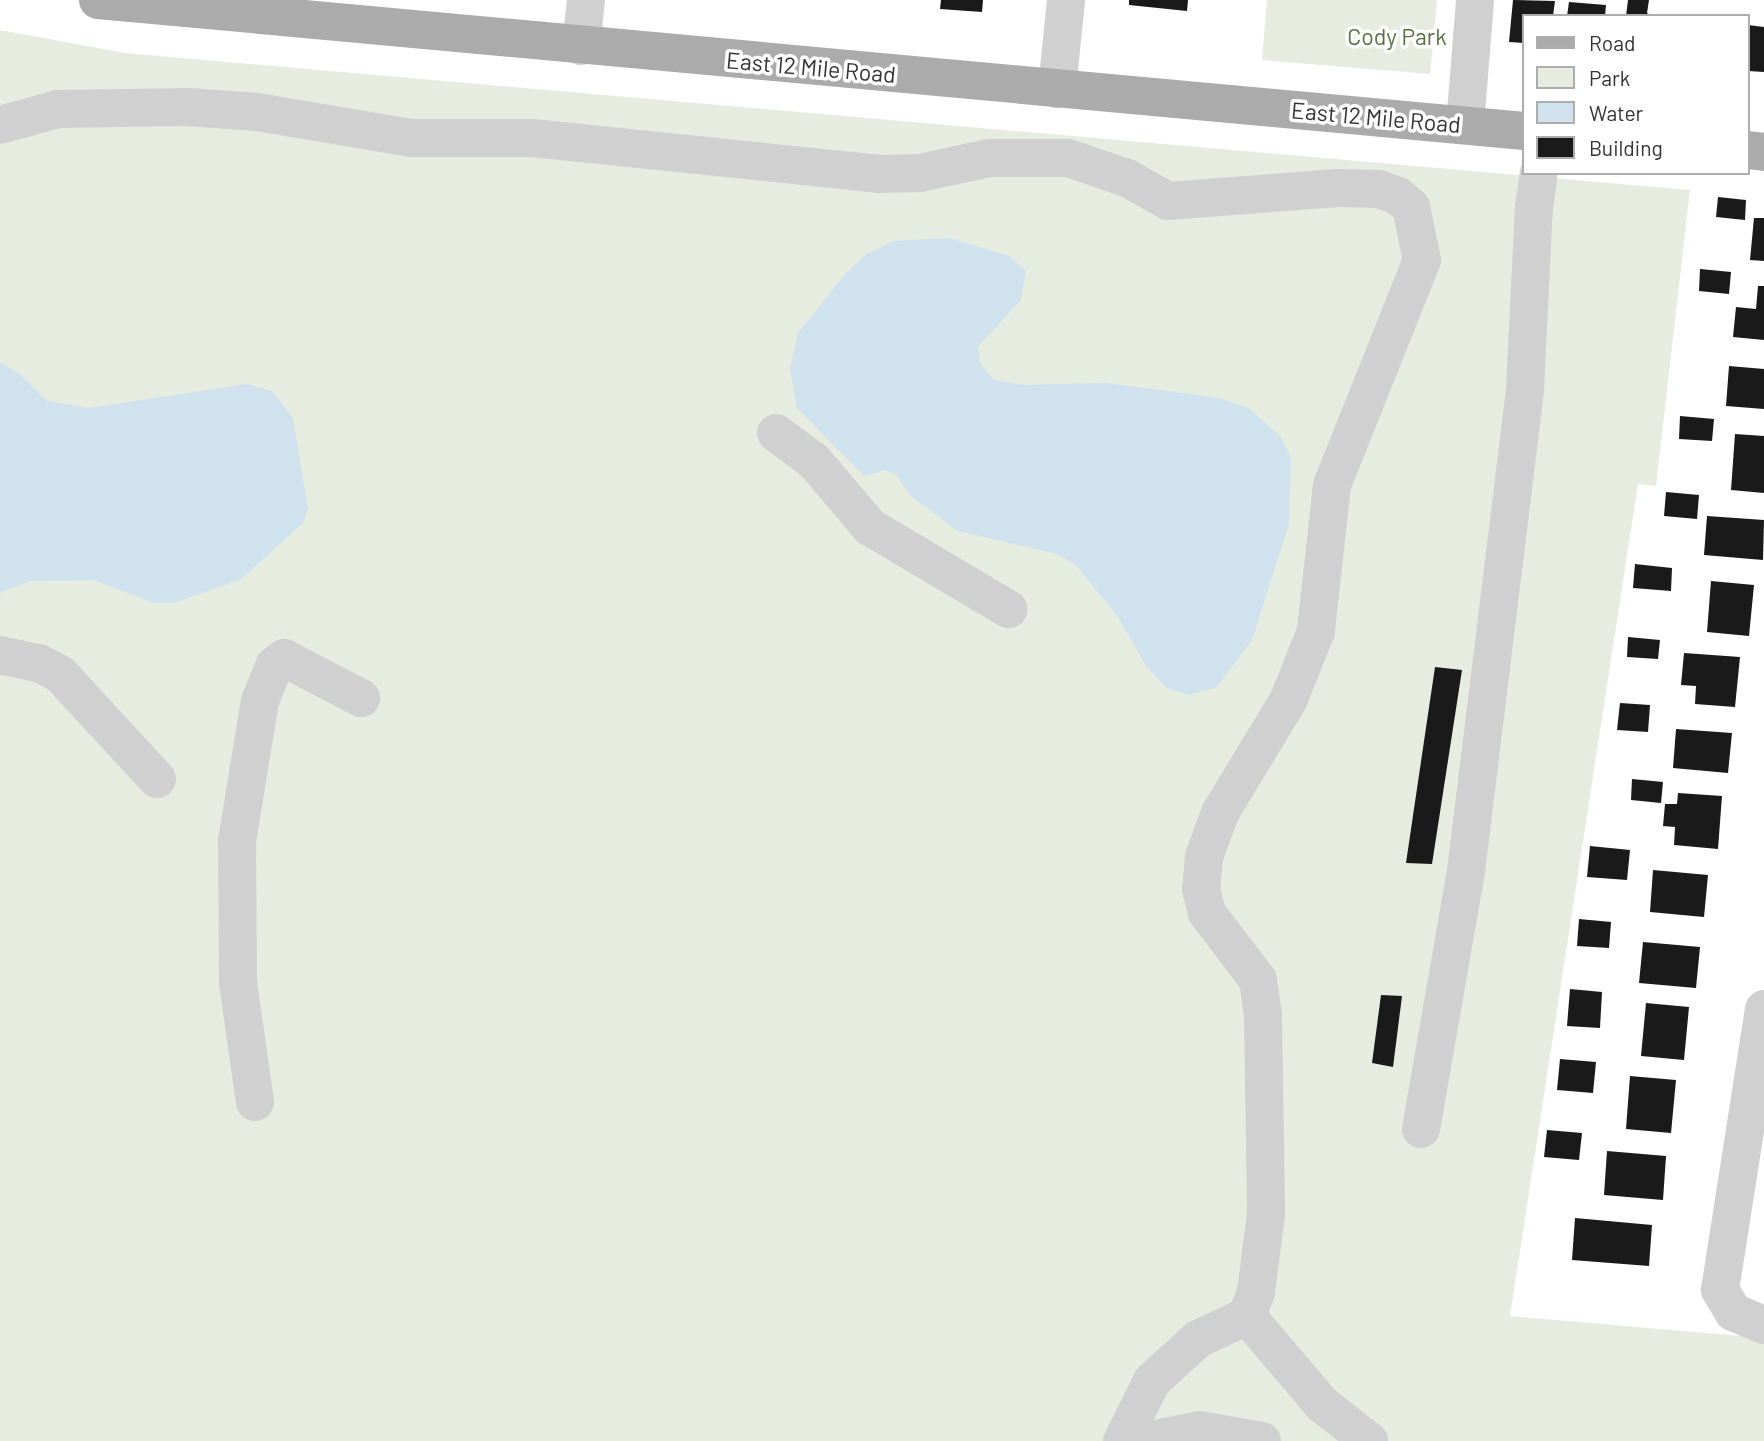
<!DOCTYPE html>
<style>
body{margin:0}
#map{position:relative;width:1764px;height:1441px;overflow:hidden;background:#fff;font-family:Barlow,sans-serif}
div>[style]{position:absolute}
[style*='--x']{left:calc(var(--x)*1px);top:calc(var(--y)*1px);width:calc(var(--w)*1px);rotate:calc(var(--a)*1deg)}
.green>*{inset:0;background:#e6ecdf}
.water>*{inset:0;background:#cfe2ee}
.building>*{inset:0;background:#1a1a1a}
.minor>*{height:38px;margin:-19px;padding:0 19px;transform-origin:19px;border-radius:19px;background:#d0d0d0}
.major>*{height:38px;margin:-19px;padding:0 19px;transform-origin:19px;border-radius:19px;background:#ababab}
span{translate:-50% -50%;white-space:nowrap;text-align:center;line-height:1.15;-webkit-text-stroke:7px #fff;paint-order:stroke}
.park-label{font-size:23px;color:#56703f}
.street-label{font-size:23px;color:#333}
.legend{position:absolute;left:1522px;top:14px;width:228px;height:161px;box-sizing:border-box;background:#fff;border:2px solid #adadad;margin:0;padding:9px 12px;list-style:none;font-size:21px;color:#333}
.legend li{display:flex;align-items:center;gap:14px;height:35px}
.legend b{width:35px;border:2px solid #adadad}
</style>
<div id="map">
<div class="green">
<div style="clip-path:polygon(1267px 0,1437px 0,1430px 74px,1262px 60px)"></div>
<div style="clip-path:polygon(0 30px,125px 53px,1690px 190px,1656px 486px,1638px 484px,1510px 1316px,1764px 1338px,1764px 1441px,0 1441px)"></div>
</div>
<div class="water">
<div style="clip-path:polygon(950px 238px,1009px 256px,1026px 271px,1021px 300px,978px 347px,980px 363px,994px 380px,1024px 385px,1106px 383px,1220px 398px,1250px 409px,1281px 437px,1291px 457px,1289px 524px,1252px 640px,1217px 687px,1189px 695px,1167px 688px,1146px 666px,1118px 617px,1075px 564px,1057px 554px,958px 531px,912px 497px,895px 474px,884px 470px,864px 476px,797px 408px,790px 369px,798px 333px,845px 274px,868px 253px,894px 241px)"></div>
<div style="clip-path:polygon(0 362px,20px 374px,47px 401px,89px 408px,247px 384px,272px 391px,293px 418px,308px 509px,303px 523px,241px 579px,174px 603px,154px 603px,94px 580px,30px 581px,0 593px)"></div>
</div>
<div class="building">
<div style="clip-path:polygon(941px 0,983px 0,982px 12px,940px 9px)"></div>
<div style="clip-path:polygon(1129px 0,1188px 0,1187px 11px,1129px 5px)"></div>
<div style="clip-path:polygon(1513px 0,1555px 1px,1553px 16px,1524px 16px,1524px 43px,1509px 42px)"></div>
<div style="clip-path:polygon(1628px 0,1649px 0,1647px 13px,1652px 16px,1626px 16px)"></div>
<div style="clip-path:polygon(1569px 2px,1606px 5px,1605px 16px,1567px 16px)"></div>
<div style="clip-path:polygon(1748px 25px,1764px 27px,1764px 72px,1748px 71px)"></div>
<div style="clip-path:polygon(1718px 197px,1746px 200px,1745px 220px,1716px 217px)"></div>
<div style="clip-path:polygon(1754px 218px,1764px 218px,1764px 261px,1750px 260px)"></div>
<div style="clip-path:polygon(1700px 269px,1731px 272px,1729px 294px,1699px 291px)"></div>
<div style="clip-path:polygon(1758px 286px,1764px 286px,1764px 340px,1733px 337px,1736px 307px,1756px 309px)"></div>
<div style="clip-path:polygon(1729px 366px,1764px 369px,1764px 409px,1726px 406px)"></div>
<div style="clip-path:polygon(1680px 416px,1714px 419px,1712px 441px,1679px 439px)"></div>
<div style="clip-path:polygon(1735px 434px,1764px 436px,1764px 493px,1731px 490px)"></div>
<div style="clip-path:polygon(1666px 492px,1699px 495px,1697px 519px,1664px 516px)"></div>
<div style="clip-path:polygon(1707px 516px,1764px 520px,1763px 560px,1704px 555px)"></div>
<div style="clip-path:polygon(1635px 564px,1672px 568px,1671px 591px,1633px 588px)"></div>
<div style="clip-path:polygon(1711px 581px,1754px 585px,1749px 636px,1707px 632px)"></div>
<div style="clip-path:polygon(1628px 637px,1660px 640px,1658px 659px,1627px 657px)"></div>
<div style="clip-path:polygon(1684px 653px,1740px 657px,1735px 707px,1695px 704px,1696px 686px,1681px 685px)"></div>
<div style="clip-path:polygon(1435px 667px,1462px 670px,1432px 864px,1406px 863px)"></div>
<div style="clip-path:polygon(1620px 703px,1650px 705px,1648px 732px,1617px 730px)"></div>
<div style="clip-path:polygon(1676px 729px,1732px 733px,1728px 773px,1673px 768px)"></div>
<div style="clip-path:polygon(1632px 779px,1663px 782px,1661px 803px,1631px 800px)"></div>
<div style="clip-path:polygon(1678px 793px,1722px 796px,1718px 849px,1674px 845px,1675px 827px,1663px 826px,1665px 804px,1677px 804px)"></div>
<div style="clip-path:polygon(1590px 846px,1630px 850px,1627px 880px,1587px 877px)"></div>
<div style="clip-path:polygon(1653px 870px,1708px 875px,1704px 917px,1650px 912px)"></div>
<div style="clip-path:polygon(1579px 919px,1611px 922px,1609px 948px,1577px 946px)"></div>
<div style="clip-path:polygon(1643px 942px,1700px 947px,1696px 988px,1639px 983px)"></div>
<div style="clip-path:polygon(1570px 989px,1602px 992px,1600px 1028px,1567px 1026px)"></div>
<div style="clip-path:polygon(1381px 995px,1402px 996px,1393px 1067px,1372px 1063px)"></div>
<div style="clip-path:polygon(1646px 1003px,1689px 1007px,1684px 1060px,1641px 1056px)"></div>
<div style="clip-path:polygon(1560px 1059px,1596px 1062px,1593px 1093px,1557px 1090px)"></div>
<div style="clip-path:polygon(1630px 1076px,1676px 1080px,1671px 1133px,1626px 1129px)"></div>
<div style="clip-path:polygon(1547px 1130px,1582px 1133px,1579px 1160px,1544px 1157px)"></div>
<div style="clip-path:polygon(1607px 1151px,1666px 1156px,1663px 1200px,1604px 1195px)"></div>
<div style="clip-path:polygon(1575px 1218px,1652px 1225px,1649px 1266px,1572px 1260px)"></div>
</div>
<div class="minor">
<div style="--x:581;--y:46;--w:46;--a:-83.8"></div>
<div style="--x:1057;--y:89;--w:89;--a:-84.2"></div>
<div style="--x:0;--y:125;--w:60;--a:-15.4"></div>
<div style="--x:58;--y:109;--w:130;--a:-0.9"></div>
<div style="--x:188;--y:107;--w:69;--a:4.1"></div>
<div style="--x:257;--y:112;--w:155;--a:9.6"></div>
<div style="--x:410;--y:138;--w:122;--a:0"></div>
<div style="--x:532;--y:138;--w:348;--a:5.9"></div>
<div style="--x:878;--y:174;--w:42;--a:-1.4"></div>
<div style="--x:920;--y:173;--w:71;--a:-12.3"></div>
<div style="--x:989;--y:158;--w:79;--a:0"></div>
<div style="--x:1068;--y:158;--w:62;--a:18.7"></div>
<div style="--x:1127;--y:178;--w:47;--a:29.3"></div>
<div style="--x:1168;--y:201;--w:170;--a:-4.4"></div>
<div style="--x:1338;--y:188;--w:41;--a:1.4"></div>
<div style="--x:1379;--y:189;--w:20;--a:20"></div>
<div style="--x:1398;--y:196;--w:17;--a:40"></div>
<div style="--x:1411;--y:207;--w:54;--a:78.3"></div>
<div style="--x:1422;--y:260;--w:242;--a:111.8"></div>
<div style="--x:1332;--y:485;--w:147;--a:96.3"></div>
<div style="--x:1316;--y:631;--w:73;--a:111.7"></div>
<div style="--x:1289;--y:699;--w:133;--a:121.2"></div>
<div style="--x:1220;--y:813;--w:47;--a:110"></div>
<div style="--x:1204;--y:857;--w:32;--a:95"></div>
<div style="--x:1201;--y:889;--w:25;--a:76"></div>
<div style="--x:1207;--y:913;--w:84;--a:52.7"></div>
<div style="--x:1258;--y:980;--w:36;--a:82"></div>
<div style="--x:1263;--y:1016;--w:198;--a:89.1"></div>
<div style="--x:1266;--y:1214;--w:79;--a:97.3"></div>
<div style="--x:1256;--y:1292;--w:26;--a:111"></div>
<div style="--x:1247;--y:1316;--w:54;--a:154.9"></div>
<div style="--x:1198;--y:1339;--w:62;--a:137.6"></div>
<div style="--x:1152;--y:1381;--w:67;--a:116.6"></div>
<div style="--x:1465;--y:125;--w:125;--a:-85.4"></div>
<div style="--x:776;--y:433;--w:47;--a:36.4"></div>
<div style="--x:814;--y:461;--w:87;--a:49.7"></div>
<div style="--x:870;--y:527;--w:161;--a:30.7"></div>
<div style="--x:0;--y:655;--w:40;--a:12"></div>
<div style="--x:39;--y:663;--w:24;--a:28"></div>
<div style="--x:60;--y:674;--w:143;--a:47.3"></div>
<div style="--x:1764;--y:1009;--w:284;--a:98.9"></div>
<div style="--x:1720;--y:1290;--w:26;--a:59"></div>
<div style="--x:1733;--y:1312;--w:34;--a:23"></div>
<div style="--x:255;--y:1102;--w:120;--a:-98.1"></div>
<div style="--x:238;--y:983;--w:142;--a:-90.4"></div>
<div style="--x:237;--y:841;--w:142;--a:-80.7"></div>
<div style="--x:260;--y:701;--w:38;--a:-68"></div>
<div style="--x:274;--y:666;--w:13;--a:-39"></div>
<div style="--x:284;--y:658;--w:87;--a:27.5"></div>
<div style="--x:1421;--y:1129;--w:262;--a:-80.1"></div>
<div style="--x:1466;--y:871;--w:486;--a:-83"></div>
<div style="--x:1525;--y:389;--w:182;--a:-87.2"></div>
<div style="--x:1534;--y:207;--w:34;--a:-82"></div>
<div style="--x:1247;--y:1316;--w:116;--a:49.6"></div>
<div style="--x:1322;--y:1404;--w:60;--a:38.2"></div>
<div style="--x:1146;--y:1441;--w:54;--a:-11.7"></div>
<div style="--x:1199;--y:1430;--w:64;--a:9.9"></div>
</div>
<div class="major">
<div style="--x:98;--y:0;--w:1432;--a:5.25"></div>
<div style="--x:1748;--y:150;--w:16;--a:7"></div>
</div>
<div class="park-label">
<span style="left:1397px;top:36px">Cody Park</span>
</div>
<div class="street-label">
<span style="left:811px;top:67px;rotate:5deg">East 12 Mile Road</span>
<span style="left:1376px;top:117px;rotate:5deg">East 12 Mile Road</span>
</div>
<ul class="legend">
<li><b style="height:9px;background:#ababab"></b>Road</li>
<li><b style="height:19px;background:#e6ecdf"></b>Park</li>
<li><b style="height:19px;background:#cfe2ee"></b>Water</li>
<li><b style="height:19px;background:#1a1a1a"></b>Building</li>
</ul>
</div>
